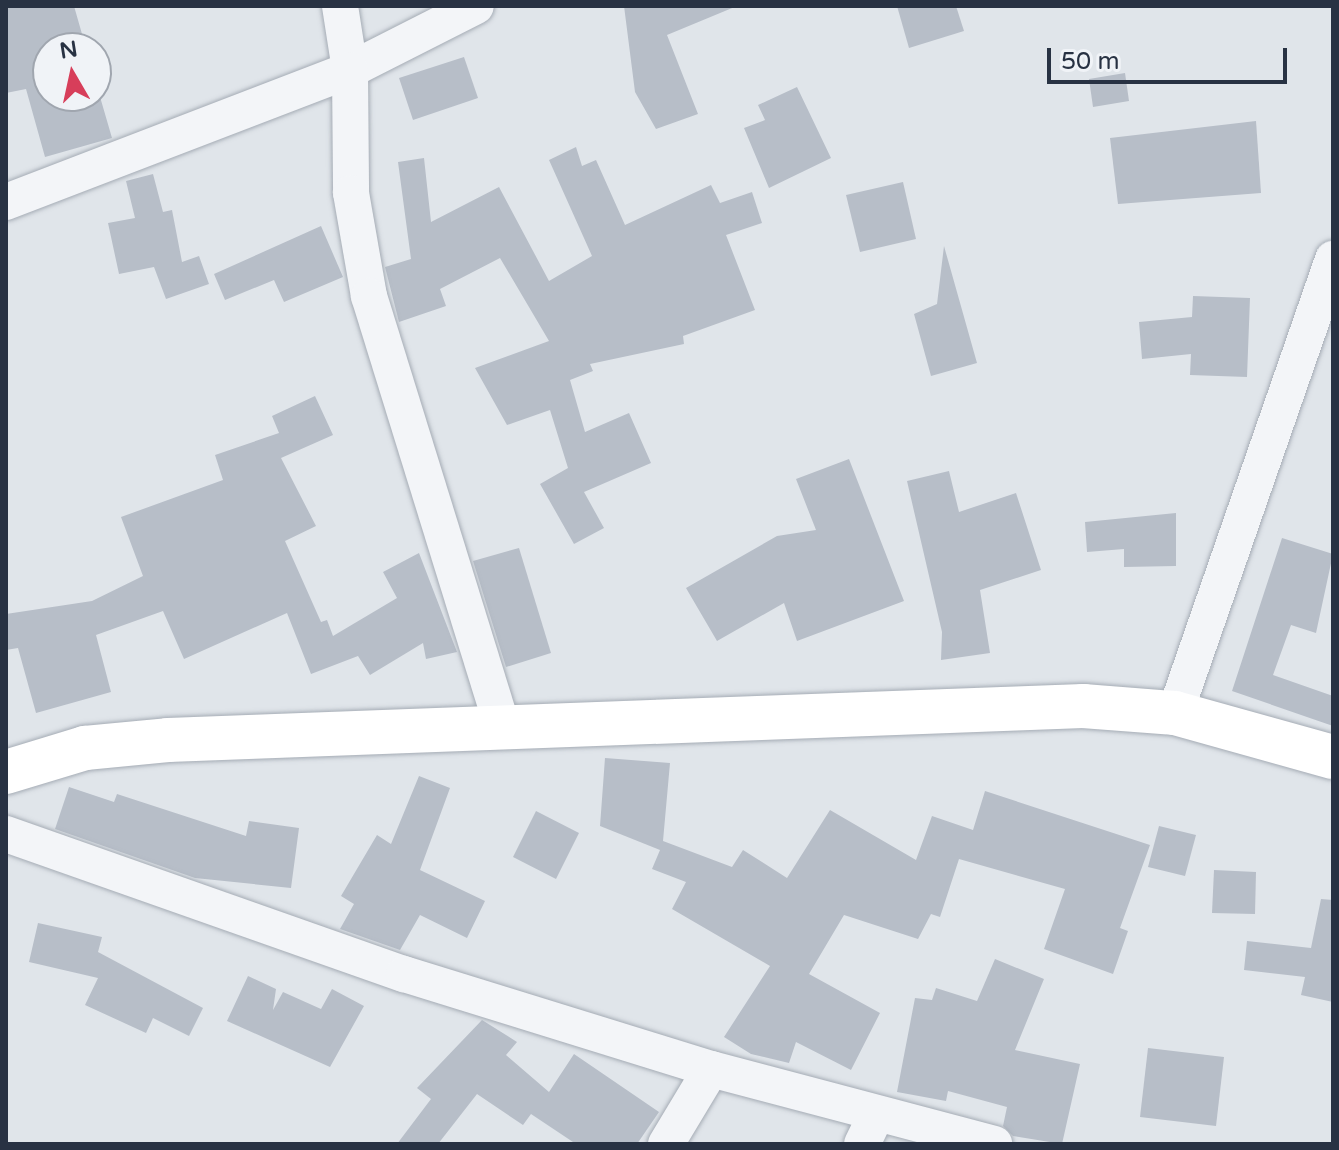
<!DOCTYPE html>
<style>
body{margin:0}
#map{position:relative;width:1339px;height:1150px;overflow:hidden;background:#e0e5ea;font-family:"Varela Round",sans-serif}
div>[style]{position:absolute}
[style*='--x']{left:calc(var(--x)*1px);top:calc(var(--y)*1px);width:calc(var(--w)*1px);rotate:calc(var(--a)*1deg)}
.building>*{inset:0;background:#b7bec8}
.roads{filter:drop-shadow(0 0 2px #a5acb5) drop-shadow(0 0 2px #a5acb5)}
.street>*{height:36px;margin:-18px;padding:0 18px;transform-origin:18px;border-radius:18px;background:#f3f5f8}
.secondary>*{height:44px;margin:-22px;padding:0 22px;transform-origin:22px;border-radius:22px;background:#fff}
span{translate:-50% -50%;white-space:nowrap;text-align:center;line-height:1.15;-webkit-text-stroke:6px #f0f3f7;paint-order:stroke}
.frame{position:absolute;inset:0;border:8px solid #283243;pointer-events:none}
.north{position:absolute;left:32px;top:32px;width:80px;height:80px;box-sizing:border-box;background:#f0f3f7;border:2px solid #a0a6af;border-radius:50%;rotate:351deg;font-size:22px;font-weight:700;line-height:32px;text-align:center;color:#283243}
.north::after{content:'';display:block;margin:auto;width:28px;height:36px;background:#d73e5a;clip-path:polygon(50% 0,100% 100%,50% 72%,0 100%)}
.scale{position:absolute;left:1047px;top:48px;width:240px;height:36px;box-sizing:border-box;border:4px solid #283243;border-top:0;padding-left:10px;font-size:24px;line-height:28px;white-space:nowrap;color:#283243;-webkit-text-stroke:6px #f0f3f7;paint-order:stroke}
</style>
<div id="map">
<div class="building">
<div style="clip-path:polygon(6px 6px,74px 6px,86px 48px,48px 48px,48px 96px,96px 96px,96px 83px,112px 138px,45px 157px,26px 89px,6px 93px)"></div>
<div style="clip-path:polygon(624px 6px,737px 6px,667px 35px,698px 114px,656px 129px,635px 92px)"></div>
<div style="clip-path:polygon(897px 6px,956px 6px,964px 31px,909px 48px)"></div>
<div style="clip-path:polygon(464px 57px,478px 98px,413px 120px,399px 78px)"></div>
<div style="clip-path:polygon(1125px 73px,1129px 101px,1093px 107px,1089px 79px)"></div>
<div style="clip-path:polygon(797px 87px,831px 158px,769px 188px,744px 128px,765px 120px,758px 105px)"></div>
<div style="clip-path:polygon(1256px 121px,1261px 193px,1118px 204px,1110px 138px)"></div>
<div style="clip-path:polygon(576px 147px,582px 166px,596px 160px,625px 225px,711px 185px,720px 203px,752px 192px,762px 223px,726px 235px,755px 310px,683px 336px,684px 344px,590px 364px,593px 371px,570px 380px,585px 432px,629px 413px,651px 463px,584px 492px,604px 528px,574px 544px,540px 484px,568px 468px,550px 410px,507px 425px,475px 368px,549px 341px,500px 258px,440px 289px,446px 306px,399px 322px,385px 267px,411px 259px,398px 162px,424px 158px,431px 222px,499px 187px,549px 281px,592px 256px,549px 160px)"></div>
<div style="clip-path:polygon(153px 174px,163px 212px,172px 210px,182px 262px,199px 256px,209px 284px,166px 299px,154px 267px,119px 274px,108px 223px,135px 218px,126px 181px)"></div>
<div style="clip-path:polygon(903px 182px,916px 239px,860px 252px,846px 195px)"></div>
<div style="clip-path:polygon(321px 226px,343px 277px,284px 302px,274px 280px,225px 300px,214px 274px)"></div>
<div style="clip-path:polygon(944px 246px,977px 363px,931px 376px,914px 314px,937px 304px)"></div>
<div style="clip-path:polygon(1193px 296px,1250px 298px,1247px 377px,1190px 375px,1191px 354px,1142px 359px,1139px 322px,1192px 317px)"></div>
<div style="clip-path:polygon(315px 396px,333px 435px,281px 458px,316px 526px,285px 541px,321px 622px,327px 620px,333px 636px,397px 598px,383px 572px,419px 553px,457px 652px,426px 659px,423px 643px,370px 675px,358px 656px,311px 674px,287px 613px,184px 659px,163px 611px,96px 635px,111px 692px,36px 713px,18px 648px,6px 650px,6px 614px,92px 601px,143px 576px,121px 517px,223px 480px,215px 455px,279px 433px,272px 416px)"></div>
<div style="clip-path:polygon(849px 459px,904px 601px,797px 641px,784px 603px,717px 641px,686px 588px,777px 536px,816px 530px,796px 479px)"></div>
<div style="clip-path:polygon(949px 471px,959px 512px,1016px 493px,1041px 570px,980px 590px,990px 653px,941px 660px,942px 632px,907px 481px)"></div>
<div style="clip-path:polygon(1176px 513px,1176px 566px,1124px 567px,1124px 549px,1087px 552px,1085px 522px)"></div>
<div style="clip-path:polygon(1282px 538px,1333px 554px,1316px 633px,1291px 625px,1273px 675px,1333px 696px,1333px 726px,1232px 691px)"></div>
<div style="clip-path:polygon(519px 548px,551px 653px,506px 667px,473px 561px)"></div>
<div style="clip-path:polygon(605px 758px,670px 763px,663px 841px,732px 867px,743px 850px,787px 878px,830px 810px,916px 860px,932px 816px,973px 830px,985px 791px,1150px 845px,1120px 928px,1128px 931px,1113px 974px,1044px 949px,1065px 889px,959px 859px,940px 917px,931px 914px,918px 939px,844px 915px,809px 974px,880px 1013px,851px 1070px,796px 1042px,789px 1063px,751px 1054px,724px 1037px,770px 966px,672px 909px,686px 882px,652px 869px,660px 850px,600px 826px)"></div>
<div style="clip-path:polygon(419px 776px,450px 788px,420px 870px,485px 901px,467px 938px,420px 915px,400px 950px,340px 929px,354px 904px,341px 896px,377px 835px,391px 844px)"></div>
<div style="clip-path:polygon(69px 787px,114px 802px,117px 794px,246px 836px,249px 821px,299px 828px,291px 888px,195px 878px,55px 829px)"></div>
<div style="clip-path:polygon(536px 811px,579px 833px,556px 879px,513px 857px)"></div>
<div style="clip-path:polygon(1159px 826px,1196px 835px,1185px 876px,1148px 867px)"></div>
<div style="clip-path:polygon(1214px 870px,1256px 872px,1255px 914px,1212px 913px)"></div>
<div style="clip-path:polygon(1321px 899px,1333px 900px,1333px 1002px,1301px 995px,1305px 977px,1244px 970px,1247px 941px,1311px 948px)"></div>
<div style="clip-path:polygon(38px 923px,102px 937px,98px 952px,203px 1008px,189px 1036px,153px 1018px,146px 1033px,85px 1005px,98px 978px,29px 962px)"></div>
<div style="clip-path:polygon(995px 959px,1044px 979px,1015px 1050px,1080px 1064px,1062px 1144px,1013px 1136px,1003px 1126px,1007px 1107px,948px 1091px,946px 1101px,897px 1092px,915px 998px,932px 1000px,936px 988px,977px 1001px)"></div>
<div style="clip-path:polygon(248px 976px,276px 989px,273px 1010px,283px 992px,321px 1009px,332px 989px,364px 1006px,330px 1067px,227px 1021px)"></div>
<div style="clip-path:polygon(482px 1020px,517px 1042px,506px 1055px,549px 1092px,574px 1054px,659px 1112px,637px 1144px,576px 1144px,531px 1114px,523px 1125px,477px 1094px,438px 1144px,397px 1144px,431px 1099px,417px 1088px)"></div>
<div style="clip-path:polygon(1148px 1048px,1224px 1057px,1216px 1126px,1140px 1117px)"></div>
</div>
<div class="roads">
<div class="street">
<div style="--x:340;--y:6;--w:65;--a:81.1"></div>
<div style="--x:350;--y:70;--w:141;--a:-26.9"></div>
<div style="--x:6;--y:202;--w:368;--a:-21"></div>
<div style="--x:350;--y:70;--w:123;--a:89.5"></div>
<div style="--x:351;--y:193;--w:105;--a:80.1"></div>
<div style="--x:369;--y:296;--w:449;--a:72.8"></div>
<div style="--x:1175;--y:713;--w:481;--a:-70.8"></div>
<div style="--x:6;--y:834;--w:422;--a:19.4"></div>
<div style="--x:404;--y:974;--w:321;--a:17.2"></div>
<div style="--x:711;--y:1069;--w:293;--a:14.8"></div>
<div style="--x:666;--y:1144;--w:87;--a:-59"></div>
<div style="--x:862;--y:1144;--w:32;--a:-64"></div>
</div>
<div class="secondary">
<div style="--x:6;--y:772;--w:83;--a:-16.9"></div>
<div style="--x:85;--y:748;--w:83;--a:-5.5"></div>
<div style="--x:168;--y:740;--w:916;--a:-2.13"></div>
<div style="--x:1083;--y:706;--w:92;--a:4.4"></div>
<div style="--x:1175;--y:713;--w:164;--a:15.6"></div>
</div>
</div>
<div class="frame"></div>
<div class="north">N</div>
<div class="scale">50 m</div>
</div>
